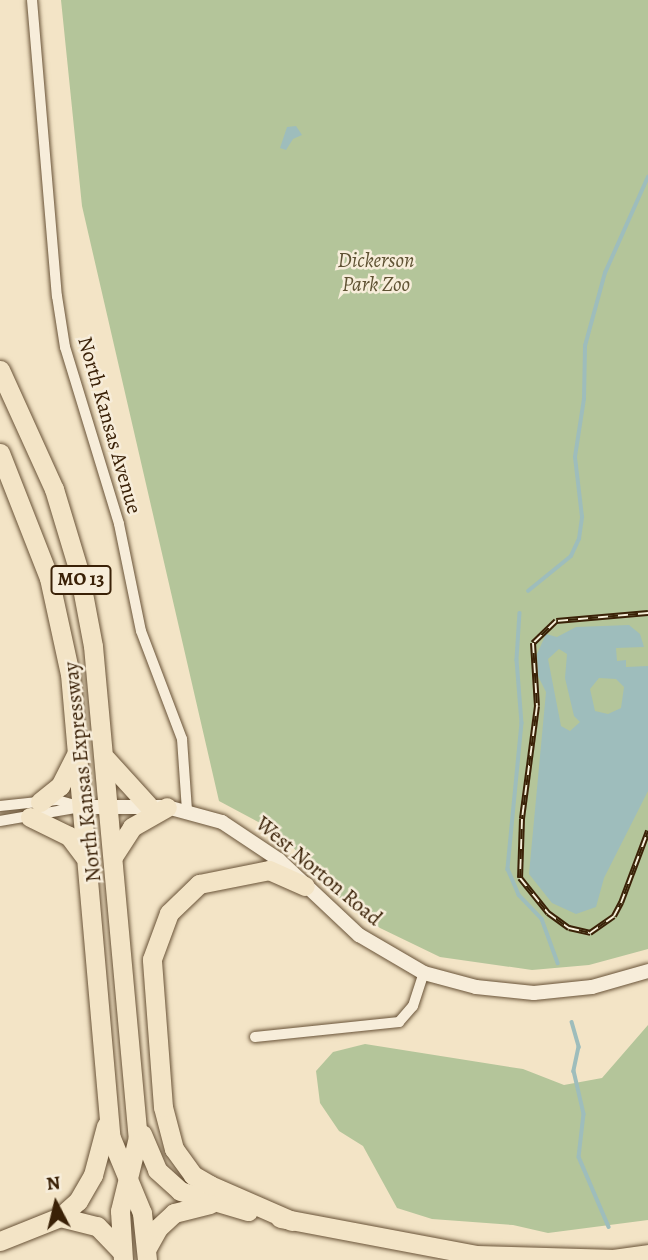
<!DOCTYPE html>
<style>
body{margin:0}
#map{position:relative;width:648px;height:1260px;overflow:hidden;background:#f3e4c6;font-family:Alegreya,serif}
div>[style]{position:absolute}
[style*='--x']{left:calc(var(--x)*1px);top:calc(var(--y)*1px);width:calc(var(--w)*1px);rotate:calc(var(--a)*1deg)}
.green>*{inset:0;background:#b4c59a}
.water>*{inset:0;background:#9ebdbc}
.stream>*{height:3.5px;margin:-1.75px;padding:0 1.75px;transform-origin:1.75px;border-radius:1.75px;background:#9ebdbc}
.roads{filter:drop-shadow(0 0 2px #685237) drop-shadow(0 0 2px #685237)}
.street>*{height:10px;margin:-5px;padding:0 5px;transform-origin:5px;border-radius:5px;background:#f7edda}
.secondary>*{height:14px;margin:-7px;padding:0 7px;transform-origin:7px;border-radius:7px;background:#f7edda}
.highway>*{height:19px;margin:-9.5px;padding:0 9.5px;transform-origin:9.5px;border-radius:9.5px;background:#f3e4c6}
.rail>*{height:6px;margin-top:-3px;transform-origin:0;background:repeating-linear-gradient(90deg,#f7edda 0 10px,#3a2107 0 20px);box-sizing:border-box;border-block:2px solid #3a2107}
span{translate:-50% -50%;white-space:nowrap;text-align:center;line-height:1.15;-webkit-text-stroke:5px #f7edda;paint-order:stroke}
.shield-label span{padding:2px 5px;background:#f7edda;border:2px solid;border-radius:5px;-webkit-text-stroke-width:0}
.shield-label{font-size:19px;color:#3a2107;font-weight:700}
.park-label{font-size:21px;color:#5f5233;font-style:italic}
.street-label{font-size:21px;color:#3a2107}
.north{position:absolute;left:21px;top:1169px;width:70px;height:70px;-webkit-text-stroke:5px #f7edda;paint-order:stroke;rotate:353deg;font-size:19px;font-weight:700;line-height:28px;text-align:center;color:#3a2107}
.north::after{content:'';display:block;margin:auto;width:24px;height:32px;background:#3a2107;clip-path:polygon(50% 0,100% 100%,50% 72%,0 100%)}
</style>
<div id="map">
<div class="green">
<div style="clip-path:polygon(61px 0,648px 0,648px 949px,589px 965px,532px 970px,440px 957px,380px 928px,336px 895px,281px 834px,219px 801px,82px 206px)"></div>
<div style="clip-path:polygon(648px 1025px,648px 1220px,548px 1233px,513px 1225px,432px 1219px,397px 1208px,363px 1146px,339px 1131px,320px 1103px,316px 1071px,333px 1052px,365px 1044px,523px 1069px,564px 1085px,602px 1078px)"></div>
</div>
<div class="water">
<div style="clip-path:polygon(296px 126px,302px 135px,293px 139px,286px 150px,280px 148px,287px 127px)"></div>
<div style="clip-path:polygon(evenodd,629px 625px,640px 634px,644px 647px,616px 648px,617px 661px,626px 660px,626px 667px,648px 666px,648px 791px,604px 878px,596px 907px,576px 914px,552px 903px,529px 874px,546px 692px,538px 676px,537px 654px,546px 634px,557px 637px,576px 627px,629px 625px,559px 649px,567px 654px,565px 678px,574px 716px,580px 722px,570px 731px,561px 726px,548px 659px,559px 649px,629px 625px,599px 678px,616px 679px,624px 687px,621px 708px,608px 714px,595px 711px,590px 689px,599px 678px)"></div>
</div>
<div class="stream">
<div style="--x:528;--y:591;--w:55;--a:-39.1"></div>
<div style="--x:571;--y:556;--w:19;--a:-65"></div>
<div style="--x:579;--y:539;--w:22;--a:-82"></div>
<div style="--x:582;--y:517;--w:60;--a:-96.7"></div>
<div style="--x:575;--y:457;--w:59;--a:-81.2"></div>
<div style="--x:584;--y:399;--w:53;--a:-88.9"></div>
<div style="--x:585;--y:346;--w:76;--a:-74.7"></div>
<div style="--x:605;--y:273;--w:105;--a:-65.9"></div>
<div style="--x:520;--y:613;--w:47;--a:93.7"></div>
<div style="--x:517;--y:660;--w:63;--a:85.5"></div>
<div style="--x:522;--y:723;--w:147;--a:95.5"></div>
<div style="--x:508;--y:869;--w:28;--a:67"></div>
<div style="--x:519;--y:895;--w:33;--a:46"></div>
<div style="--x:542;--y:919;--w:47;--a:70"></div>
<div style="--x:572;--y:1022;--w:26;--a:74"></div>
<div style="--x:579;--y:1047;--w:25;--a:102"></div>
<div style="--x:574;--y:1071;--w:44;--a:76.9"></div>
<div style="--x:584;--y:1114;--w:43;--a:96.6"></div>
<div style="--x:579;--y:1157;--w:76;--a:66.8"></div>
</div>
<div class="roads">
<div class="street">
<div style="--x:32;--y:0;--w:297;--a:85.2"></div>
<div style="--x:57;--y:296;--w:52;--a:81.1"></div>
<div style="--x:65;--y:347;--w:185;--a:73"></div>
<div style="--x:119;--y:524;--w:109;--a:78.4"></div>
<div style="--x:141;--y:631;--w:116;--a:69.2"></div>
<div style="--x:182;--y:739;--w:71;--a:86"></div>
<div style="--x:0;--y:806;--w:57;--a:-6"></div>
<div style="--x:57;--y:800;--w:25;--a:16"></div>
<div style="--x:0;--y:821;--w:82;--a:-9.8"></div>
<div style="--x:255;--y:1037;--w:145;--a:-5.9"></div>
<div style="--x:399;--y:1022;--w:21;--a:-49"></div>
<div style="--x:413;--y:1006;--w:35;--a:-72"></div>
</div>
<div class="secondary">
<div style="--x:81;--y:807;--w:86;--a:0"></div>
<div style="--x:167;--y:807;--w:57;--a:15.3"></div>
<div style="--x:222;--y:822;--w:69;--a:33.7"></div>
<div style="--x:279;--y:860;--w:110;--a:43.2"></div>
<div style="--x:359;--y:935;--w:75;--a:30.3"></div>
<div style="--x:424;--y:973;--w:54;--a:15.1"></div>
<div style="--x:476;--y:987;--w:58;--a:5.9"></div>
<div style="--x:534;--y:993;--w:58;--a:-5.9"></div>
<div style="--x:592;--y:987;--w:58;--a:-15.9"></div>
</div>
<div class="highway">
<div style="--x:0;--y:370;--w:131;--a:65.6"></div>
<div style="--x:54;--y:489;--w:87;--a:73.2"></div>
<div style="--x:79;--y:572;--w:75;--a:79.3"></div>
<div style="--x:93;--y:646;--w:493;--a:84.8"></div>
<div style="--x:138;--y:1137;--w:76;--a:103.7"></div>
<div style="--x:120;--y:1211;--w:49;--a:86.5"></div>
<div style="--x:0;--y:453;--w:134;--a:68.6"></div>
<div style="--x:49;--y:578;--w:98;--a:77.7"></div>
<div style="--x:70;--y:674;--w:466;--a:85"></div>
<div style="--x:111;--y:1138;--w:81;--a:67.5"></div>
<div style="--x:142;--y:1213;--w:47;--a:83.9"></div>
<div style="--x:106;--y:759;--w:62;--a:47.6"></div>
<div style="--x:40;--y:802;--w:26;--a:-39"></div>
<div style="--x:60;--y:786;--w:35;--a:-63"></div>
<div style="--x:30;--y:817;--w:43;--a:26"></div>
<div style="--x:69;--y:836;--w:25;--a:53"></div>
<div style="--x:114;--y:855;--w:33;--a:-57"></div>
<div style="--x:132;--y:827;--w:40;--a:-29.7"></div>
<div style="--x:142;--y:1134;--w:39;--a:67"></div>
<div style="--x:157;--y:1170;--w:31;--a:42"></div>
<div style="--x:180;--y:1191;--w:71;--a:16.4"></div>
<div style="--x:60;--y:1217;--w:38;--a:14"></div>
<div style="--x:97;--y:1226;--w:36;--a:46"></div>
<div style="--x:280;--y:1218;--w:199;--a:10.7"></div>
<div style="--x:476;--y:1255;--w:139;--a:1.6"></div>
<div style="--x:292;--y:1221;--w:90;--a:-156.3"></div>
<div style="--x:210;--y:1185;--w:20;--a:-150"></div>
<div style="--x:193;--y:1175;--w:32;--a:-126"></div>
<div style="--x:174;--y:1149;--w:43;--a:-104.7"></div>
<div style="--x:163;--y:1107;--w:148;--a:-94.3"></div>
<div style="--x:152;--y:959;--w:49;--a:-69.7"></div>
<div style="--x:169;--y:913;--w:42;--a:-44"></div>
<div style="--x:199;--y:884;--w:71;--a:-11.3"></div>
<div style="--x:269;--y:870;--w:39;--a:24"></div>
<div style="--x:0;--y:1241;--w:65;--a:-21.8"></div>
<div style="--x:60;--y:1217;--w:24;--a:-42"></div>
<div style="--x:78;--y:1201;--w:30;--a:-60"></div>
<div style="--x:93;--y:1175;--w:51;--a:-75.1"></div>
<div style="--x:147;--y:1248;--w:23;--a:-61"></div>
<div style="--x:158;--y:1228;--w:22;--a:-43"></div>
<div style="--x:174;--y:1213;--w:37;--a:-14"></div>
<div style="--x:606;--y:1260;--w:42;--a:-8.1"></div>
</div>
</div>
<div class="rail">
<div style="--x:648;--y:613;--w:92;--a:175"></div>
<div style="--x:556;--y:621;--w:32;--a:136"></div>
<div style="--x:533;--y:643;--w:63;--a:86.4"></div>
<div style="--x:537;--y:706;--w:114;--a:97.6"></div>
<div style="--x:522;--y:819;--w:59;--a:91.9"></div>
<div style="--x:520;--y:878;--w:45;--a:51.3"></div>
<div style="--x:548;--y:913;--w:26;--a:36"></div>
<div style="--x:569;--y:928;--w:22;--a:13"></div>
<div style="--x:590;--y:933;--w:29;--a:-35"></div>
<div style="--x:614;--y:916;--w:15;--a:-62"></div>
<div style="--x:621;--y:903;--w:77;--a:-69.4"></div>
</div>
<div class="shield-label">
<span style="left:81px;top:580px">MO 13</span>
</div>
<div class="park-label">
<span style="left:376px;top:272px">Dickerson<br>Park Zoo</span>
</div>
<div class="street-label">
<span style="left:110px;top:425px;rotate:74deg">North Kansas Avenue</span>
<span style="left:82px;top:772px;rotate:-96deg">North Kansas Expressway</span>
<span style="left:319px;top:871px;rotate:40deg">West Norton Road</span>
</div>
<div class="north">N</div>
</div>
